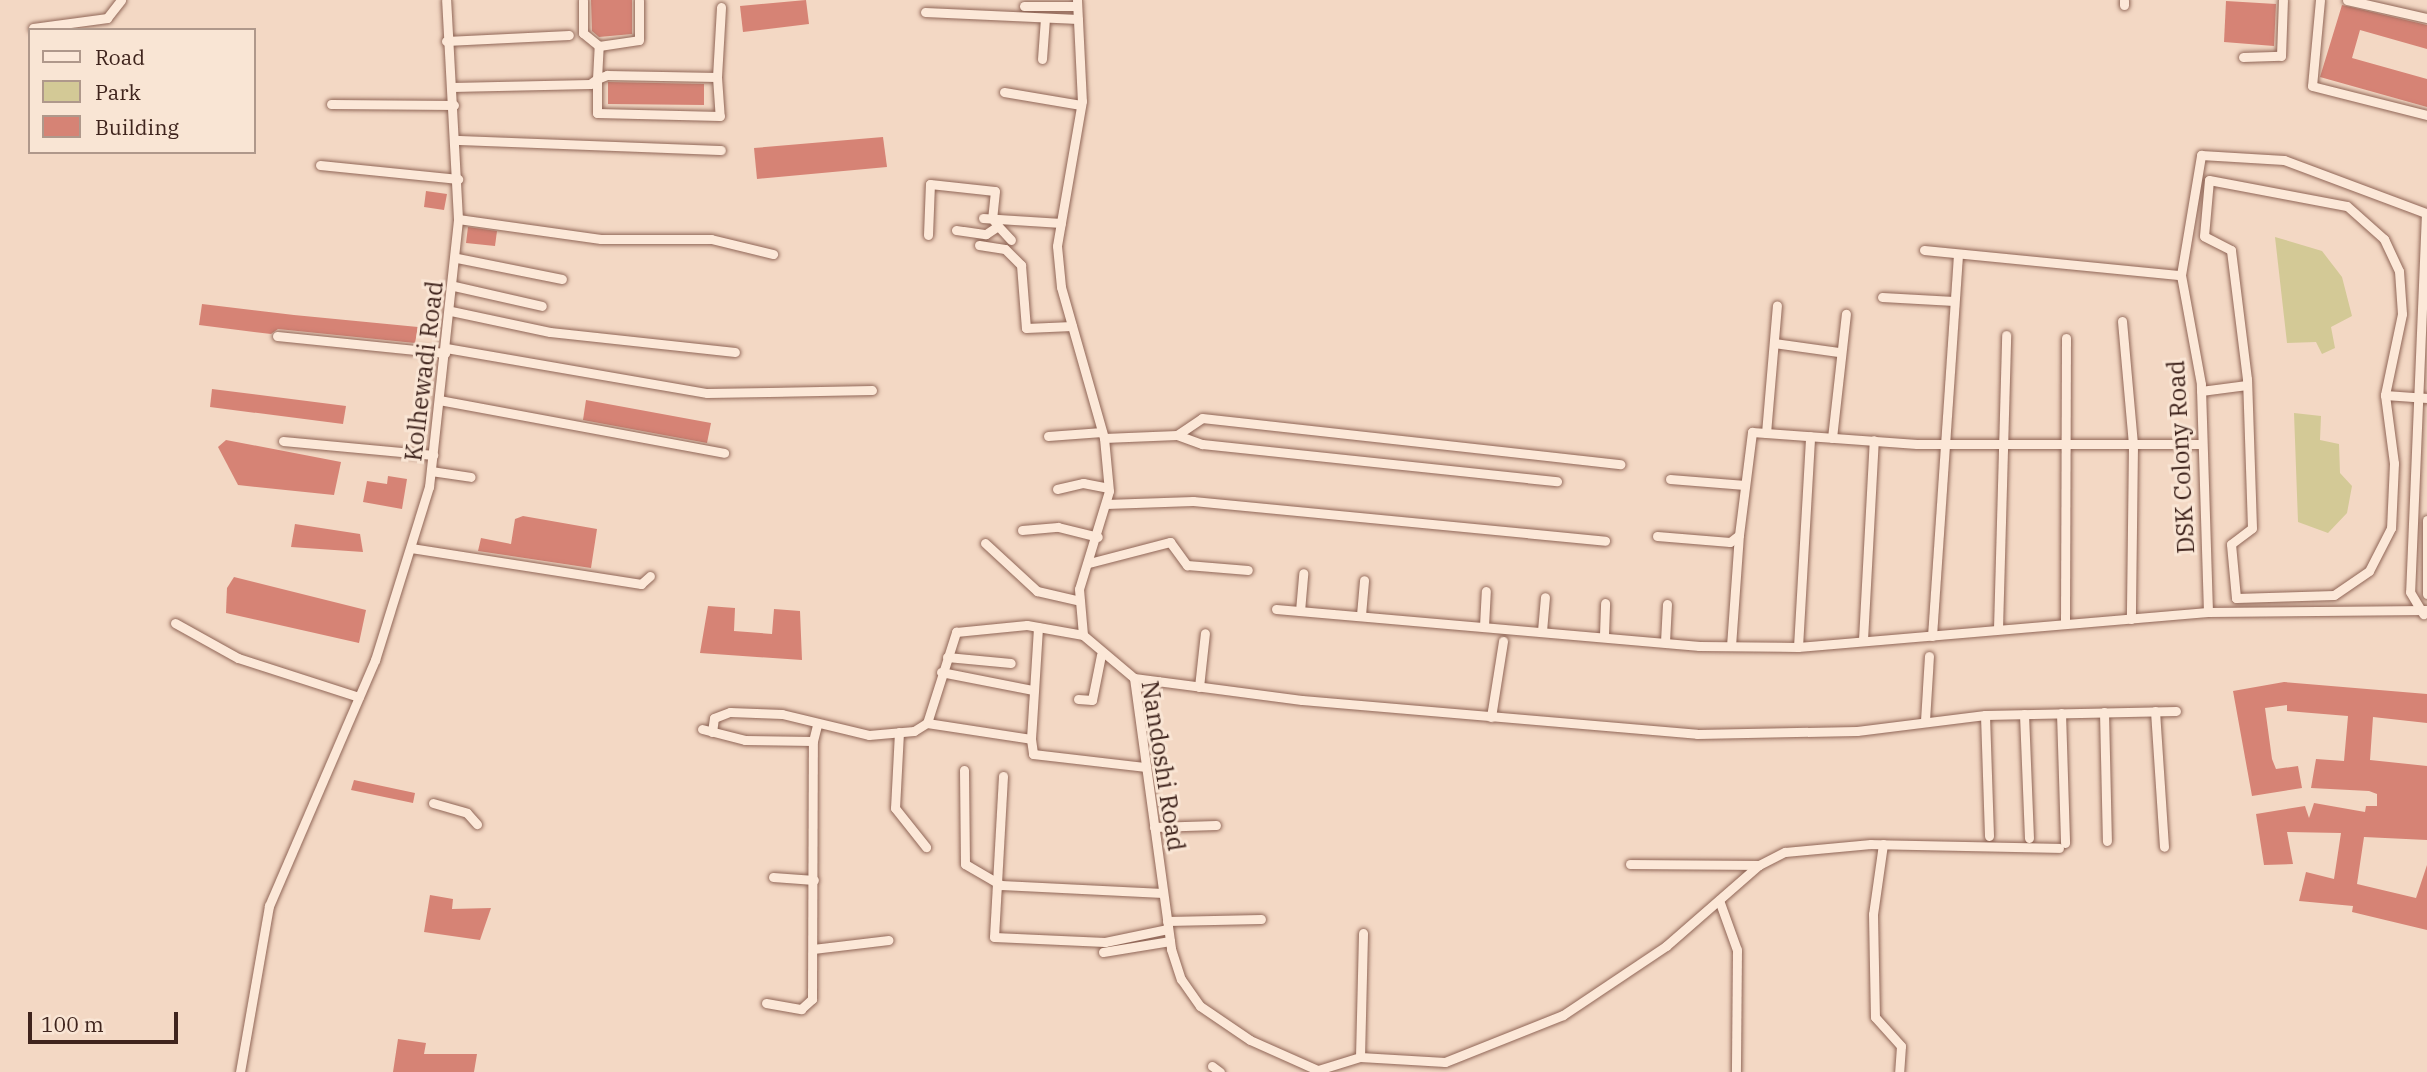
<!DOCTYPE html>
<style>
body{margin:0}
#map{position:relative;width:2427px;height:1072px;overflow:hidden;background:#f3d8c4;font-family:"IBM Plex Serif",serif}
div>[style]{position:absolute}
[style*='--x']{left:calc(var(--x)*1px);top:calc(var(--y)*1px);width:calc(var(--w)*1px);rotate:calc(var(--a)*1deg)}
.green>*{inset:0;background:#d3c996}
.building>*{inset:0;background:#d68375}
.roads{filter:drop-shadow(0 0 2px #906657) drop-shadow(0 0 2px #906657)}
.minor>*{height:9px;margin:-4.5px;padding:0 4.5px;transform-origin:4.5px;border-radius:4.5px;background:#fce8d8}
span{translate:-50% -50%;white-space:nowrap;text-align:center;line-height:1.15;-webkit-text-stroke:6px #f9e5d4;paint-order:stroke}
.street-label{font-size:24px;color:#3f241d}
.legend{position:absolute;left:28px;top:28px;width:228px;height:126px;box-sizing:border-box;background:#f9e5d4;border:2px solid #af988b;margin:0;padding:9px 12px;list-style:none;font-size:21px;color:#3f241d}
.legend li{display:flex;align-items:center;gap:14px;height:35px}
.legend b{width:35px;border:2px solid #af988b}
.scale{position:absolute;left:28px;top:1012px;width:150px;height:32px;box-sizing:border-box;border:4px solid #3f241d;border-top:0;padding-left:9px;font-size:21px;line-height:24px;white-space:nowrap;color:#3f241d;-webkit-text-stroke:5px #f9e5d4;paint-order:stroke}
</style>
<div id="map">
<div class="green">
<div style="clip-path:polygon(2275px 237px,2322px 251px,2342px 277px,2352px 316px,2331px 327px,2335px 348px,2322px 354px,2316px 342px,2287px 343px)"></div>
<div style="clip-path:polygon(2294px 413px,2321px 416px,2320px 440px,2339px 444px,2340px 473px,2352px 486px,2347px 513px,2328px 533px,2298px 522px)"></div>
</div>
<div class="building">
<div style="clip-path:polygon(591px 0,632px 0,632px 34px,599px 37px,592px 31px)"></div>
<div style="clip-path:polygon(806px 0,809px 24px,743px 32px,740px 6px)"></div>
<div style="clip-path:polygon(2226px 1px,2276px 4px,2274px 46px,2224px 42px)"></div>
<div style="clip-path:polygon(2342px 5px,2427px 25px,2427px 49px,2360px 30px,2352px 58px,2427px 79px,2427px 107px,2320px 77px)"></div>
<div style="clip-path:polygon(608px 82px,704px 84px,704px 105px,608px 104px)"></div>
<div style="clip-path:polygon(883px 137px,887px 167px,757px 179px,754px 148px)"></div>
<div style="clip-path:polygon(426px 191px,447px 194px,444px 210px,424px 207px)"></div>
<div style="clip-path:polygon(468px 227px,497px 231px,495px 246px,466px 243px)"></div>
<div style="clip-path:polygon(202px 304px,294px 315px,418px 327px,415px 343px,278px 329px,271px 334px,199px 325px)"></div>
<div style="clip-path:polygon(212px 389px,346px 406px,343px 424px,210px 407px)"></div>
<div style="clip-path:polygon(586px 400px,711px 423px,707px 443px,583px 420px)"></div>
<div style="clip-path:polygon(226px 440px,341px 462px,334px 495px,238px 485px,218px 447px)"></div>
<div style="clip-path:polygon(388px 476px,407px 479px,402px 509px,363px 502px,367px 481px,387px 484px)"></div>
<div style="clip-path:polygon(523px 516px,597px 529px,591px 568px,478px 551px,481px 538px,511px 544px,515px 519px)"></div>
<div style="clip-path:polygon(295px 524px,360px 534px,363px 552px,291px 547px)"></div>
<div style="clip-path:polygon(234px 577px,366px 610px,359px 643px,226px 613px,227px 588px)"></div>
<div style="clip-path:polygon(708px 606px,735px 608px,734px 631px,772px 634px,774px 609px,800px 611px,802px 660px,700px 653px)"></div>
<div style="clip-path:polygon(2284px 682px,2427px 694px,2427px 723px,2373px 717px,2370px 760px,2427px 766px,2427px 840px,2364px 837px,2357px 884px,2416px 898px,2427px 865px,2427px 930px,2352px 912px,2353px 906px,2299px 901px,2306px 872px,2334px 879px,2341px 833px,2287px 832px,2293px 864px,2264px 865px,2256px 814px,2305px 806px,2309px 818px,2314px 803px,2365px 812px,2366px 806px,2377px 806px,2377px 794px,2369px 791px,2311px 788px,2316px 759px,2344px 761px,2348px 716px,2287px 711px,2287px 705px,2265px 708px,2272px 759px,2276px 769px,2298px 766px,2302px 788px,2252px 796px,2233px 691px)"></div>
<div style="clip-path:polygon(354px 780px,415px 793px,413px 803px,351px 790px)"></div>
<div style="clip-path:polygon(430px 895px,453px 899px,452px 909px,491px 908px,480px 940px,424px 932px)"></div>
<div style="clip-path:polygon(398px 1039px,426px 1043px,424px 1054px,477px 1054px,474px 1072px,393px 1072px)"></div>
</div>
<div class="roads">
<div class="minor">
<div style="--x:583;--y:0;--w:33;--a:90"></div>
<div style="--x:583;--y:33;--w:21;--a:39"></div>
<div style="--x:599;--y:46;--w:40;--a:-8.5"></div>
<div style="--x:639;--y:40;--w:40;--a:-90"></div>
<div style="--x:1077;--y:0;--w:101;--a:87.2"></div>
<div style="--x:1082;--y:101;--w:147;--a:99.8"></div>
<div style="--x:1057;--y:246;--w:41;--a:84.4"></div>
<div style="--x:1061;--y:287;--w:157;--a:74.1"></div>
<div style="--x:1104;--y:438;--w:53;--a:84.6"></div>
<div style="--x:1109;--y:491;--w:102;--a:107"></div>
<div style="--x:1079;--y:589;--w:46;--a:85"></div>
<div style="--x:1083;--y:635;--w:67;--a:40.1"></div>
<div style="--x:1134;--y:678;--w:274;--a:82.2"></div>
<div style="--x:1171;--y:949;--w:32;--a:72"></div>
<div style="--x:1181;--y:979;--w:33;--a:55"></div>
<div style="--x:1200;--y:1006;--w:60;--a:34.2"></div>
<div style="--x:1250;--y:1040;--w:79;--a:24"></div>
<div style="--x:2320;--y:0;--w:86;--a:95.3"></div>
<div style="--x:2312;--y:86;--w:119;--a:14.2"></div>
<div style="--x:2347;--y:0;--w:82;--a:12.7"></div>
<div style="--x:2124;--y:5;--w:5;--a:-90"></div>
<div style="--x:1024;--y:6;--w:53;--a:0"></div>
<div style="--x:925;--y:12;--w:153;--a:2.6"></div>
<div style="--x:33;--y:28;--w:75;--a:-7.7"></div>
<div style="--x:107;--y:18;--w:23;--a:-52"></div>
<div style="--x:446;--y:41;--w:123;--a:-2.8"></div>
<div style="--x:2243;--y:57;--w:38;--a:-2"></div>
<div style="--x:2281;--y:56;--w:56;--a:-88"></div>
<div style="--x:1042;--y:59;--w:41;--a:-85.8"></div>
<div style="--x:717;--y:77;--w:70;--a:-86.7"></div>
<div style="--x:452;--y:87;--w:138;--a:-1.2"></div>
<div style="--x:590;--y:84;--w:9;--a:-36"></div>
<div style="--x:597;--y:79;--w:11;--a:-22"></div>
<div style="--x:607;--y:75;--w:110;--a:1"></div>
<div style="--x:717;--y:77;--w:39;--a:86"></div>
<div style="--x:720;--y:116;--w:123;--a:-178.6"></div>
<div style="--x:597;--y:113;--w:34;--a:-90"></div>
<div style="--x:597;--y:79;--w:33;--a:-87"></div>
<div style="--x:1004;--y:92;--w:78;--a:9.6"></div>
<div style="--x:331;--y:104;--w:123;--a:0.5"></div>
<div style="--x:457;--y:140;--w:264;--a:2.2"></div>
<div style="--x:320;--y:165;--w:139;--a:5.8"></div>
<div style="--x:2209;--y:180;--w:140;--a:10.7"></div>
<div style="--x:2347;--y:206;--w:50;--a:41.7"></div>
<div style="--x:2384;--y:239;--w:35;--a:65"></div>
<div style="--x:2399;--y:271;--w:43;--a:86"></div>
<div style="--x:2402;--y:314;--w:83;--a:101.9"></div>
<div style="--x:2385;--y:395;--w:69;--a:82.5"></div>
<div style="--x:2394;--y:463;--w:65;--a:92.6"></div>
<div style="--x:2391;--y:528;--w:48;--a:117.1"></div>
<div style="--x:2369;--y:571;--w:42;--a:145.6"></div>
<div style="--x:2334;--y:595;--w:98;--a:178.2"></div>
<div style="--x:2236;--y:598;--w:54;--a:-95.3"></div>
<div style="--x:2231;--y:544;--w:26;--a:-37"></div>
<div style="--x:2252;--y:528;--w:149;--a:-91.9"></div>
<div style="--x:2247;--y:379;--w:130;--a:-97.1"></div>
<div style="--x:2231;--y:250;--w:30;--a:-153"></div>
<div style="--x:2204;--y:236;--w:56;--a:-84.9"></div>
<div style="--x:983;--y:218;--w:78;--a:3.7"></div>
<div style="--x:458;--y:219;--w:144;--a:8"></div>
<div style="--x:601;--y:239;--w:110;--a:0"></div>
<div style="--x:711;--y:239;--w:64;--a:13.6"></div>
<div style="--x:956;--y:230;--w:30;--a:8"></div>
<div style="--x:986;--y:234;--w:14;--a:-34"></div>
<div style="--x:998;--y:226;--w:19;--a:47"></div>
<div style="--x:928;--y:235;--w:51;--a:-87.8"></div>
<div style="--x:930;--y:184;--w:65;--a:6.1"></div>
<div style="--x:995;--y:191;--w:27;--a:96"></div>
<div style="--x:992;--y:218;--w:10;--a:53"></div>
<div style="--x:979;--y:245;--w:26;--a:9"></div>
<div style="--x:1005;--y:249;--w:23;--a:45"></div>
<div style="--x:1021;--y:265;--w:63;--a:85.5"></div>
<div style="--x:1026;--y:328;--w:46;--a:-2.5"></div>
<div style="--x:1924;--y:250;--w:258;--a:5.6"></div>
<div style="--x:457;--y:258;--w:107;--a:11.3"></div>
<div style="--x:454;--y:286;--w:90;--a:12.8"></div>
<div style="--x:1882;--y:297;--w:72;--a:3.2"></div>
<div style="--x:451;--y:311;--w:101;--a:12"></div>
<div style="--x:550;--y:332;--w:186;--a:6.2"></div>
<div style="--x:2122;--y:321;--w:124;--a:84.9"></div>
<div style="--x:2133;--y:445;--w:174;--a:90.7"></div>
<div style="--x:277;--y:336;--w:169;--a:5.8"></div>
<div style="--x:1774;--y:343;--w:65;--a:8"></div>
<div style="--x:446;--y:348;--w:265;--a:9.8"></div>
<div style="--x:707;--y:393;--w:165;--a:-1"></div>
<div style="--x:2201;--y:391;--w:46;--a:-7.4"></div>
<div style="--x:2385;--y:395;--w:42;--a:4.1"></div>
<div style="--x:439;--y:400;--w:290;--a:10.5"></div>
<div style="--x:1766;--y:433;--w:128;--a:-85.1"></div>
<div style="--x:1177;--y:435;--w:27;--a:20"></div>
<div style="--x:1202;--y:444;--w:357;--a:6"></div>
<div style="--x:1048;--y:436;--w:54;--a:-4.2"></div>
<div style="--x:1104;--y:438;--w:73;--a:-2.4"></div>
<div style="--x:1177;--y:435;--w:30;--a:-34"></div>
<div style="--x:1202;--y:418;--w:421;--a:6.3"></div>
<div style="--x:1832;--y:438;--w:125;--a:-83.6"></div>
<div style="--x:283;--y:441;--w:151;--a:5.3"></div>
<div style="--x:431;--y:471;--w:40;--a:8.5"></div>
<div style="--x:1670;--y:479;--w:75;--a:4.6"></div>
<div style="--x:1057;--y:489;--w:27;--a:-13"></div>
<div style="--x:1083;--y:483;--w:25;--a:11"></div>
<div style="--x:1106;--y:504;--w:87;--a:-2"></div>
<div style="--x:1193;--y:501;--w:414;--a:5.5"></div>
<div style="--x:2427;--y:520;--w:74;--a:90"></div>
<div style="--x:1022;--y:530;--w:36;--a:-5"></div>
<div style="--x:1058;--y:527;--w:41;--a:14"></div>
<div style="--x:1657;--y:536;--w:73;--a:4.7"></div>
<div style="--x:1730;--y:542;--w:11;--a:-38"></div>
<div style="--x:1739;--y:535;--w:104;--a:-82.8"></div>
<div style="--x:1752;--y:432;--w:165;--a:4.2"></div>
<div style="--x:1917;--y:444;--w:285;--a:0"></div>
<div style="--x:985;--y:543;--w:71;--a:42.7"></div>
<div style="--x:1037;--y:591;--w:44;--a:13.1"></div>
<div style="--x:411;--y:548;--w:233;--a:8.9"></div>
<div style="--x:641;--y:584;--w:12;--a:-42"></div>
<div style="--x:1089;--y:563;--w:84;--a:-14.5"></div>
<div style="--x:1170;--y:542;--w:29;--a:54"></div>
<div style="--x:1187;--y:565;--w:61;--a:4.7"></div>
<div style="--x:1276;--y:609;--w:425;--a:5"></div>
<div style="--x:1699;--y:646;--w:99;--a:0.6"></div>
<div style="--x:1798;--y:647;--w:411;--a:-4.9"></div>
<div style="--x:2208;--y:612;--w:219;--a:-0.5"></div>
<div style="--x:1300;--y:611;--w:38;--a:-85"></div>
<div style="--x:2208;--y:612;--w:228;--a:-91.8"></div>
<div style="--x:2201;--y:384;--w:111;--a:-100.4"></div>
<div style="--x:2181;--y:275;--w:122;--a:-80.5"></div>
<div style="--x:2201;--y:155;--w:83;--a:3.4"></div>
<div style="--x:2284;--y:160;--w:152;--a:20.5"></div>
<div style="--x:2426;--y:213;--w:379;--a:92.4"></div>
<div style="--x:2410;--y:592;--w:26;--a:59"></div>
<div style="--x:1361;--y:615;--w:35;--a:-85"></div>
<div style="--x:175;--y:623;--w:72;--a:29.1"></div>
<div style="--x:238;--y:658;--w:127;--a:17.9"></div>
<div style="--x:2065;--y:624;--w:286;--a:-89.8"></div>
<div style="--x:1484;--y:626;--w:35;--a:-87"></div>
<div style="--x:1998;--y:629;--w:294;--a:-88.4"></div>
<div style="--x:1542;--y:631;--w:34;--a:-85"></div>
<div style="--x:1604;--y:635;--w:32;--a:-88"></div>
<div style="--x:1932;--y:636;--w:382;--a:-86.1"></div>
<div style="--x:1863;--y:640;--w:200;--a:-86.9"></div>
<div style="--x:1665;--y:642;--w:38;--a:-87"></div>
<div style="--x:1731;--y:646;--w:111;--a:-85.9"></div>
<div style="--x:1798;--y:647;--w:211;--a:-86.7"></div>
<div style="--x:947;--y:657;--w:64;--a:5.4"></div>
<div style="--x:941;--y:672;--w:94;--a:11.1"></div>
<div style="--x:1134;--y:678;--w:169;--a:7.5"></div>
<div style="--x:1302;--y:700;--w:396;--a:4.9"></div>
<div style="--x:1697;--y:734;--w:160;--a:-1.1"></div>
<div style="--x:1857;--y:731;--w:129;--a:-7.1"></div>
<div style="--x:1985;--y:715;--w:191;--a:-1.2"></div>
<div style="--x:1199;--y:687;--w:54;--a:-83.7"></div>
<div style="--x:1078;--y:699;--w:14;--a:4"></div>
<div style="--x:1092;--y:700;--w:46;--a:-78.7"></div>
<div style="--x:2155;--y:711;--w:136;--a:86.2"></div>
<div style="--x:2104;--y:712;--w:129;--a:88.7"></div>
<div style="--x:2061;--y:713;--w:130;--a:88.2"></div>
<div style="--x:2024;--y:714;--w:124;--a:87.7"></div>
<div style="--x:1985;--y:715;--w:121;--a:88.1"></div>
<div style="--x:1491;--y:717;--w:77;--a:-81"></div>
<div style="--x:1925;--y:721;--w:65;--a:-86.5"></div>
<div style="--x:927;--y:723;--w:96;--a:-72.3"></div>
<div style="--x:956;--y:632;--w:71;--a:-5.6"></div>
<div style="--x:1027;--y:625;--w:57;--a:10.1"></div>
<div style="--x:702;--y:729;--w:44;--a:14.3"></div>
<div style="--x:745;--y:740;--w:68;--a:0.8"></div>
<div style="--x:813;--y:741;--w:16;--a:-76"></div>
<div style="--x:712;--y:732;--w:14;--a:-82"></div>
<div style="--x:714;--y:718;--w:17;--a:-21"></div>
<div style="--x:730;--y:712;--w:52;--a:2.2"></div>
<div style="--x:782;--y:714;--w:89;--a:13.6"></div>
<div style="--x:869;--y:735;--w:45;--a:-5.1"></div>
<div style="--x:914;--y:731;--w:15;--a:-32"></div>
<div style="--x:927;--y:723;--w:105;--a:8.7"></div>
<div style="--x:1031;--y:739;--w:15;--a:82"></div>
<div style="--x:1033;--y:754;--w:114;--a:6.6"></div>
<div style="--x:899;--y:732;--w:76;--a:93"></div>
<div style="--x:895;--y:808;--w:50;--a:51.5"></div>
<div style="--x:1031;--y:739;--w:112;--a:-86.4"></div>
<div style="--x:964;--y:770;--w:94;--a:89.4"></div>
<div style="--x:965;--y:864;--w:42;--a:30.3"></div>
<div style="--x:1001;--y:885;--w:162;--a:2.8"></div>
<div style="--x:1003;--y:776;--w:161;--a:93.2"></div>
<div style="--x:994;--y:937;--w:111;--a:2.6"></div>
<div style="--x:1105;--y:942;--w:64;--a:-11.7"></div>
<div style="--x:433;--y:803;--w:35;--a:16"></div>
<div style="--x:467;--y:813;--w:15;--a:48"></div>
<div style="--x:1154;--y:827;--w:62;--a:-1.8"></div>
<div style="--x:1883;--y:844;--w:71;--a:98.1"></div>
<div style="--x:1873;--y:914;--w:103;--a:88.9"></div>
<div style="--x:1875;--y:1017;--w:39;--a:48"></div>
<div style="--x:1901;--y:1046;--w:26;--a:94"></div>
<div style="--x:1630;--y:864;--w:129;--a:0.4"></div>
<div style="--x:773;--y:877;--w:41;--a:4.2"></div>
<div style="--x:1719;--y:900;--w:53;--a:70.2"></div>
<div style="--x:1737;--y:950;--w:122;--a:90.5"></div>
<div style="--x:1167;--y:921;--w:94;--a:-1.2"></div>
<div style="--x:813;--y:949;--w:76;--a:-6.8"></div>
<div style="--x:1103;--y:952;--w:68;--a:-9.3"></div>
<div style="--x:766;--y:1003;--w:36;--a:10"></div>
<div style="--x:801;--y:1009;--w:15;--a:-42"></div>
<div style="--x:812;--y:999;--w:258;--a:-89.8"></div>
<div style="--x:1360;--y:1057;--w:124;--a:-88.6"></div>
<div style="--x:1212;--y:1066;--w:10;--a:37"></div>
<div style="--x:1318;--y:1070;--w:44;--a:-17.2"></div>
<div style="--x:1360;--y:1057;--w:85;--a:3.4"></div>
<div style="--x:1445;--y:1062;--w:127;--a:-21.7"></div>
<div style="--x:1563;--y:1015;--w:124;--a:-33.8"></div>
<div style="--x:1666;--y:946;--w:123;--a:-41.1"></div>
<div style="--x:1759;--y:865;--w:29;--a:-27"></div>
<div style="--x:1785;--y:852;--w:86;--a:-5.3"></div>
<div style="--x:1871;--y:844;--w:188;--a:1.2"></div>
<div style="--x:240;--y:1072;--w:169;--a:-80.1"></div>
<div style="--x:269;--y:906;--w:268;--a:-66.7"></div>
<div style="--x:375;--y:660;--w:181;--a:-72.7"></div>
<div style="--x:429;--y:487;--w:270;--a:-83.8"></div>
<div style="--x:458;--y:219;--w:219;--a:-93.1"></div>
</div>
</div>
<div class="street-label">
<span style="left:424px;top:371px;rotate:-83deg">Kolhewadi Road</span>
<span style="left:2181px;top:457px;rotate:-93deg">DSK Colony Road</span>
<span style="left:1163px;top:766px;rotate:81deg">Nandoshi Road</span>
</div>
<ul class="legend">
<li><b style="height:9px;background:#fce8d8"></b>Road</li>
<li><b style="height:19px;background:#d3c996"></b>Park</li>
<li><b style="height:19px;background:#d68375"></b>Building</li>
</ul>
<div class="scale">100 m</div>
</div>
